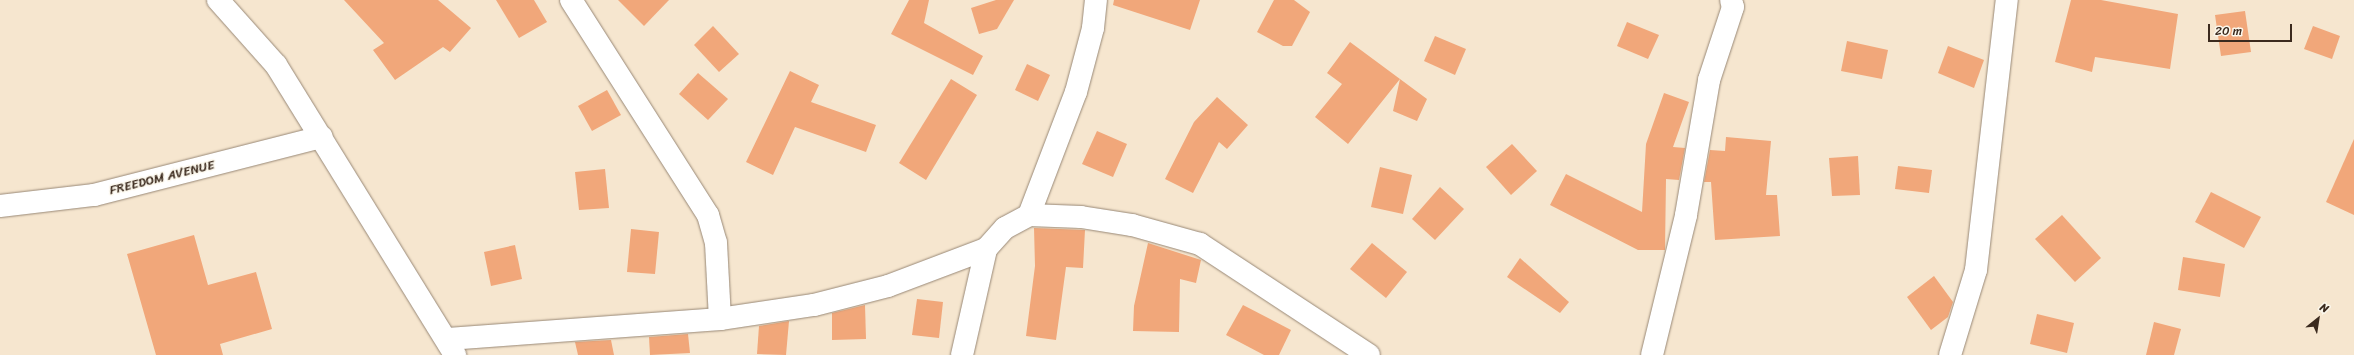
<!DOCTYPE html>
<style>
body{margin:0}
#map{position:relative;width:2354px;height:355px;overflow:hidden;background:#f6e6cf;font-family:Sriracha,sans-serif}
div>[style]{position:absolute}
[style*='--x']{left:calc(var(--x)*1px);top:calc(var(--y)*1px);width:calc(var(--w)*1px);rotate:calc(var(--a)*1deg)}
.building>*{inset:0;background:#f1a77a}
.roads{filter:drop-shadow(0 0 1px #988876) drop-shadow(0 0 1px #988876)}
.minor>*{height:22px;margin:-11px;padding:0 11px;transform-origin:11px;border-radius:11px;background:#fff}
span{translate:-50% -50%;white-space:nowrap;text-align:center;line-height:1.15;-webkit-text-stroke:3px #fbf7ec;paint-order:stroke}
.street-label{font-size:13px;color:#3b2a1e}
.north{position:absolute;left:2298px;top:299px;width:40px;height:40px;-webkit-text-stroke:3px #fbf7ec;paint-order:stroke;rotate:30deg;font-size:11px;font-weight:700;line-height:16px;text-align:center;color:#3b2a1e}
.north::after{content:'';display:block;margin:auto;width:14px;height:18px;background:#3b2a1e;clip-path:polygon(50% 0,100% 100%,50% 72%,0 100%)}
.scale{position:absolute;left:2208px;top:24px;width:84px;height:18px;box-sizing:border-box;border:2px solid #3b2a1e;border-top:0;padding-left:5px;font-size:12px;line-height:14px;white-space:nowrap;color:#3b2a1e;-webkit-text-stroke:3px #fbf7ec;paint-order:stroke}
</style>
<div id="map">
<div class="building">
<div style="clip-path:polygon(344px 0,438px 0,471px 28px,450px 52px,443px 47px,395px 80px,373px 50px,384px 43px)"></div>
<div style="clip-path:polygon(496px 0,534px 0,547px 22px,519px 38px)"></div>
<div style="clip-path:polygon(618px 0,669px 0,644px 26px)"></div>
<div style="clip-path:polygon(909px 0,929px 0,924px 23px,983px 56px,973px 75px,891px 34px)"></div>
<div style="clip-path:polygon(996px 0,1014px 0,997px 29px,979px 34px,971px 8px)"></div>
<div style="clip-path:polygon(1114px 0,1200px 0,1190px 30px,1113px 5px)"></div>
<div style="clip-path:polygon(1274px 0,1294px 0,1310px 12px,1292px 46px,1283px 46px,1257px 32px)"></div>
<div style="clip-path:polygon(2071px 0,2101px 0,2178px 14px,2170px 69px,2095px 57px,2092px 72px,2055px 62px)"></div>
<div style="clip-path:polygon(2245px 11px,2251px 52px,2221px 56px,2215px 15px)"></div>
<div style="clip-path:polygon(1627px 22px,1659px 35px,1648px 59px,1617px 46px)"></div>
<div style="clip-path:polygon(713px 26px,739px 54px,719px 72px,694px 45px)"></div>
<div style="clip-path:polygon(2313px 26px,2340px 36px,2332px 59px,2304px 49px)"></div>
<div style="clip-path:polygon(1435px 36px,1466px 49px,1455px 75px,1424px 61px)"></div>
<div style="clip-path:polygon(1847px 41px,1888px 50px,1882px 79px,1841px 71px)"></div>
<div style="clip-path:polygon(1350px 42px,1427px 99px,1417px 121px,1393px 111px,1400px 79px,1348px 144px,1315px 117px,1342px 84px,1327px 73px)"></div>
<div style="clip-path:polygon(1948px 46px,1984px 60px,1974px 88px,1938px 73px)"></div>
<div style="clip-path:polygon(1027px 64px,1050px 75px,1038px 101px,1015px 90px)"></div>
<div style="clip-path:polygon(790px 71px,819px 85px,811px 102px,876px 125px,866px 152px,795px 127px,773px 175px,746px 162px)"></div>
<div style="clip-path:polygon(698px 73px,728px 99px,708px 120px,679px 94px)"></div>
<div style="clip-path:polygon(951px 79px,977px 95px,926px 180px,899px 163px)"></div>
<div style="clip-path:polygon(607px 90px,621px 115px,592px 131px,578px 106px)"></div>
<div style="clip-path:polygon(1664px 93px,1689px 102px,1673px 147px,1685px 148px,1679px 180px,1666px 179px,1665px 250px,1638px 250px,1550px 205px,1566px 174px,1642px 212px,1646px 144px)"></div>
<div style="clip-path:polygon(1217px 97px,1248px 125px,1227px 149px,1219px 142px,1193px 193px,1165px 179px,1194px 122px)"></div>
<div style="clip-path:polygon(1097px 131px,1127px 144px,1113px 177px,1082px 164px)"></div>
<div style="clip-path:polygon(1726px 137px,1771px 141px,1766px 195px,1777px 195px,1780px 236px,1715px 240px,1711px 182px,1704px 182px,1710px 150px,1725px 151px)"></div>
<div style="clip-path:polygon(2354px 139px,2354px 215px,2326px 202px)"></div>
<div style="clip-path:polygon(1512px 144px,1537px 171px,1511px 195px,1486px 167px)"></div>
<div style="clip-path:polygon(1858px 156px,1860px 195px,1832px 196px,1829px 158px)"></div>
<div style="clip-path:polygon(1898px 166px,1932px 170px,1929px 193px,1895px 189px)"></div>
<div style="clip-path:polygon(1380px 167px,1412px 175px,1403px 214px,1371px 207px)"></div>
<div style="clip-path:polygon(605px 169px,609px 208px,579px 210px,575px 172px)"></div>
<div style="clip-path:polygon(1440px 187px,1464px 209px,1435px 240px,1412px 219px)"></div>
<div style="clip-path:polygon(2211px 192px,2261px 217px,2244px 248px,2195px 222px)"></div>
<div style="clip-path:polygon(2062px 215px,2101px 258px,2075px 282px,2035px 239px)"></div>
<div style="clip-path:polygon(1034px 228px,1085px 230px,1083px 268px,1066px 267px,1056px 340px,1026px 336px,1035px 266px)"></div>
<div style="clip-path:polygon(631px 229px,659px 232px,655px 274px,627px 272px)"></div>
<div style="clip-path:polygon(194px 235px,208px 285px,256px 272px,272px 329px,220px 344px,223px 355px,156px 355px,127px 254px)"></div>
<div style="clip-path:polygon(1148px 243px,1201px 260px,1196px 283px,1180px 279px,1179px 332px,1133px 331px,1134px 306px)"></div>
<div style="clip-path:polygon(1372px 243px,1407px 272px,1386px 298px,1350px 269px)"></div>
<div style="clip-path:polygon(515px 245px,522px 279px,491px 286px,484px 252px)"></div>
<div style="clip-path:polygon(2183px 257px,2225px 264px,2220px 297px,2178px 290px)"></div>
<div style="clip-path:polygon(1520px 258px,1569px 302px,1560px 313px,1507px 277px)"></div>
<div style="clip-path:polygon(1934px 276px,1953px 302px,1948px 317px,1931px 330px,1907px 297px)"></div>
<div style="clip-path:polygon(917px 299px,943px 302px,939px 338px,912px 335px)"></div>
<div style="clip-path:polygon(865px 305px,866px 339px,832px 340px,832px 313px)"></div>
<div style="clip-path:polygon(1243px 305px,1291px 330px,1279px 355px,1264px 355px,1226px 335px)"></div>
<div style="clip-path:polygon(2037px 314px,2074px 323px,2067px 353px,2030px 344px)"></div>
<div style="clip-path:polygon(789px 321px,786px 355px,757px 354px,759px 326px)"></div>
<div style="clip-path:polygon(2154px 322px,2181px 329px,2174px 355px,2146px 355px)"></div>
<div style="clip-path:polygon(688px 334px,690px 353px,650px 355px,649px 337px)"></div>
<div style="clip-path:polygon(611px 340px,614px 355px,578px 355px,575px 342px)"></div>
</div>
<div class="roads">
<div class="minor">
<div style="--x:218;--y:0;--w:87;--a:48.3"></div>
<div style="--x:276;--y:65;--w:341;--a:58.3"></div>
<div style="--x:571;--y:0;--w:255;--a:57.5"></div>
<div style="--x:708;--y:215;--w:29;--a:74"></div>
<div style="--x:716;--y:243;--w:76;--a:87"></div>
<div style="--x:0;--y:206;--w:95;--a:-6.7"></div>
<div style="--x:94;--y:195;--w:235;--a:-14.3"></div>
<div style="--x:1029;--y:215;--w:132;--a:-69.1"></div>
<div style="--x:1076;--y:92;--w:66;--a:-75.1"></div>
<div style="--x:1093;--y:28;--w:28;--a:-84"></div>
<div style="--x:448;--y:339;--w:273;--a:-4.2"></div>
<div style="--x:720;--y:319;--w:95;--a:-8.5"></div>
<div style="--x:814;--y:305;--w:76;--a:-14.4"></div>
<div style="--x:888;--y:286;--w:105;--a:-20.7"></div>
<div style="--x:986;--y:249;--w:28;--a:-48"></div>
<div style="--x:1005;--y:228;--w:27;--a:-28"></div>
<div style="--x:1029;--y:215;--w:52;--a:2.2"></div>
<div style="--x:1081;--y:217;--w:52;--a:8.9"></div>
<div style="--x:1132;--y:225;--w:71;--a:15.6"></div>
<div style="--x:1200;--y:244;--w:202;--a:33.3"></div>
<div style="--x:962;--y:355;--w:109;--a:-77.2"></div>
<div style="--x:1652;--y:355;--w:144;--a:-76.3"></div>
<div style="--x:1686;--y:215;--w:137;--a:-80.3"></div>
<div style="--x:1709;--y:80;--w:77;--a:-71.8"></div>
<div style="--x:1733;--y:7;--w:7;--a:-106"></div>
<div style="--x:1950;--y:355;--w:89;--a:-73"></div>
<div style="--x:1976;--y:270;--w:272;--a:-83.5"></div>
</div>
</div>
<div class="street-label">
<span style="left:162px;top:178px;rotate:-14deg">FREEDOM AVENUE</span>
</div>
<div class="north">N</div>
<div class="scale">20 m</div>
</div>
